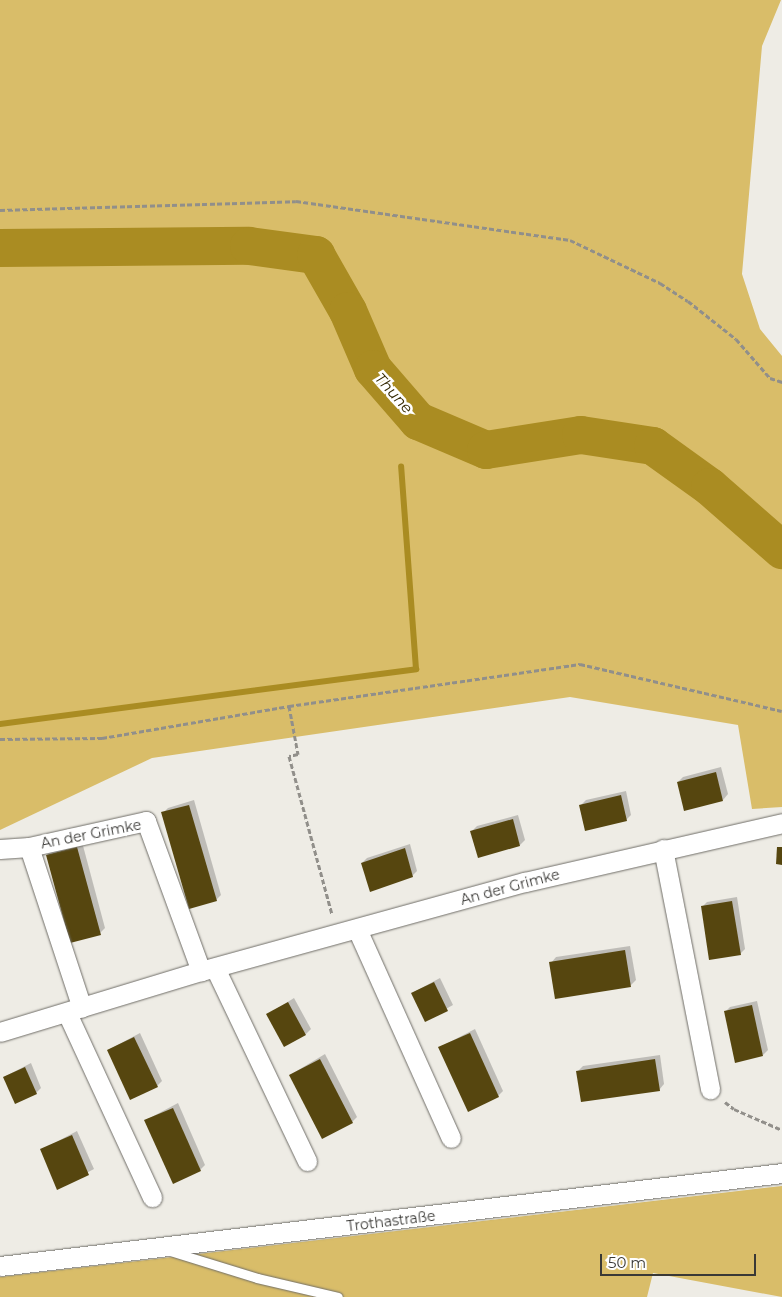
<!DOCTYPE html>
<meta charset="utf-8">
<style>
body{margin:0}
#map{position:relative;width:782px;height:1297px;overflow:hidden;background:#eeece5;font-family:Montserrat,sans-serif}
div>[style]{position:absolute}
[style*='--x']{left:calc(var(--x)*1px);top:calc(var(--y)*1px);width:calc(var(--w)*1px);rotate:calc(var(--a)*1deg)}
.green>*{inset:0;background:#d9bd69}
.shadow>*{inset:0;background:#0003}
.stream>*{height:6px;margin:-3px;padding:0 3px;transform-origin:3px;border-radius:3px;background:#aa8c22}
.river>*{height:38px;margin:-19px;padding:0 19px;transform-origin:19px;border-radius:19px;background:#aa8c22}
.building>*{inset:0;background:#56460f}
.path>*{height:3px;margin-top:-1.5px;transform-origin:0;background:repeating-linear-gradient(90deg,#918f8a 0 5px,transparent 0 7.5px)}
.roads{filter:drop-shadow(0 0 1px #706e68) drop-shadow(0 0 1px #706e68)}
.lane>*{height:9px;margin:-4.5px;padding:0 4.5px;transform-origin:4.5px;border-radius:4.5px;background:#fff}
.street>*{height:19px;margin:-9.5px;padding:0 9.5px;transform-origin:9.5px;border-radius:9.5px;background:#fff}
span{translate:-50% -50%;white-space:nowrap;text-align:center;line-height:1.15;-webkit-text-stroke:5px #fff;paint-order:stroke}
.street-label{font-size:14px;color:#3a3936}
.water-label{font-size:15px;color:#342800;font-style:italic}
.scale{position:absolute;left:600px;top:1254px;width:156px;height:22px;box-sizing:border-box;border:2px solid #3a3936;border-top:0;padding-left:6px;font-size:15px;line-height:18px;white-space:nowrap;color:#3a3936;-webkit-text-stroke:4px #fff;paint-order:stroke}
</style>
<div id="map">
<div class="green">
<div style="clip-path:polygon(0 0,781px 0,762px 46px,742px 274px,760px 329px,782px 356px,782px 807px,752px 809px,738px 725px,570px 697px,152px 758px,0 830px)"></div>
<div style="clip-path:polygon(782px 1186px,782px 1297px,653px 1273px,647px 1297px,0 1297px,0 1277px)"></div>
</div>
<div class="shadow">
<div style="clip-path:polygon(721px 767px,728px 794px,723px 800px,678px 782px,683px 777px)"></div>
<div style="clip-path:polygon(626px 791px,631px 815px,626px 820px,581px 805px,586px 800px)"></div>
<div style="clip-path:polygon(194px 800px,221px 895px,216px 900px,163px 813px,168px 808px)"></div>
<div style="clip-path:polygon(518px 815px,525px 840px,520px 845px,472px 831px,477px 826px)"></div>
<div style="clip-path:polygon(82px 842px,105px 928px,100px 933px,47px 855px,52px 850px)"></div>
<div style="clip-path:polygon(410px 844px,417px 871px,412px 876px,362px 863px,367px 858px)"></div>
<div style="clip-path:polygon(737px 897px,745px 949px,740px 954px,702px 907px,707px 902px)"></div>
<div style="clip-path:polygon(630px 946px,636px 980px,631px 985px,551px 963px,556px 957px)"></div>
<div style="clip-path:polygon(440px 978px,453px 1005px,426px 1020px,412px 993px)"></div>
<div style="clip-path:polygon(294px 998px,311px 1029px,306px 1034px,267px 1015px)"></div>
<div style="clip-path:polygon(757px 1001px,768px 1050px,763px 1055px,725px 1012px,730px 1007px)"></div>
<div style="clip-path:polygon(475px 1029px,503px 1091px,498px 1096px,440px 1047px)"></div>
<div style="clip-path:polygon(140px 1033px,162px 1081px,157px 1086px,108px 1050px)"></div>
<div style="clip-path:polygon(325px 1054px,357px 1117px,352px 1122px,290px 1075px)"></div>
<div style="clip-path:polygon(660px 1055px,664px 1084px,659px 1090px,578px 1071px,583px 1066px)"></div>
<div style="clip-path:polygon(31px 1063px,41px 1088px,36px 1093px,4px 1077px)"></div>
<div style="clip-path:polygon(178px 1103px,205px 1165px,200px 1170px,146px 1120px)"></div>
<div style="clip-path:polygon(77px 1131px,94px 1169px,58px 1188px,41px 1150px)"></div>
</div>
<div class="stream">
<div style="--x:0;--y:724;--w:420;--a:-7.5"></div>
<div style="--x:416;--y:669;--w:203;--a:-94.2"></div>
</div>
<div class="river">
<div style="--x:0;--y:248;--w:249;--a:-0.5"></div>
<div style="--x:249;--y:246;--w:68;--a:7.7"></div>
<div style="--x:316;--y:255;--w:64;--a:60.3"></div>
<div style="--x:348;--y:311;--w:63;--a:66.7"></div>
<div style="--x:373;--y:369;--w:69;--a:49.1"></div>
<div style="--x:418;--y:421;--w:74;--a:23.1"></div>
<div style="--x:486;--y:450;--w:96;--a:-9"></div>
<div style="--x:581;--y:435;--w:73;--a:8.7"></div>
<div style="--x:653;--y:446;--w:70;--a:35.7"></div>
<div style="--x:710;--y:487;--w:96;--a:41.2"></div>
</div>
<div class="building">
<div style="clip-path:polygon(716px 772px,723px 801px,684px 811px,677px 782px)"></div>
<div style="clip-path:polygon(621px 795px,627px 821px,585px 831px,579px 805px)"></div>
<div style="clip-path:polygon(189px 805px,217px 901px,189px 909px,161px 812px)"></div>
<div style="clip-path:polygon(513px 819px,520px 846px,478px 858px,470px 831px)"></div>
<div style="clip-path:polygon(77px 847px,101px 935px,70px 943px,46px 855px)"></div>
<div style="clip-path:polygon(777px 847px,782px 847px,782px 865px,776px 864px)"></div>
<div style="clip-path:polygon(405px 848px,413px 877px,370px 892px,361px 863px)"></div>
<div style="clip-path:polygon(732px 901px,741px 955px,709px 960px,701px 906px)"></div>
<div style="clip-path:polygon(625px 950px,631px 987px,555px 999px,549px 962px)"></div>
<div style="clip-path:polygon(434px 982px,448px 1011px,425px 1022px,411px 993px)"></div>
<div style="clip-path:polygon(288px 1002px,306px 1035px,284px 1047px,266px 1014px)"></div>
<div style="clip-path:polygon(752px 1005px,763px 1056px,735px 1063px,724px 1011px)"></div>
<div style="clip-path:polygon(470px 1033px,499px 1097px,468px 1112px,438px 1047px)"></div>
<div style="clip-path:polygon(134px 1037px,158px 1087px,130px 1100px,107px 1050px)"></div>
<div style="clip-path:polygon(320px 1059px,353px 1123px,322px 1139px,289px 1075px)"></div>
<div style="clip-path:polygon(655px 1059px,660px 1091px,581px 1102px,576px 1071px)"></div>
<div style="clip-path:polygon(25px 1067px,37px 1094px,15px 1104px,3px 1077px)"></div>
<div style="clip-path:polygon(173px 1108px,201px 1171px,173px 1184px,144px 1120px)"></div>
<div style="clip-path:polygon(72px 1135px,89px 1175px,57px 1190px,40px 1149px)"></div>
</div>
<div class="path">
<div style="--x:0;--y:210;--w:296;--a:-1.7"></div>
<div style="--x:296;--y:201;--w:277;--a:8.1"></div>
<div style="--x:570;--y:240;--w:100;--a:25.5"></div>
<div style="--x:660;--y:283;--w:33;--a:33"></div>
<div style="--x:688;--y:301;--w:61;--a:38.4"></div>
<div style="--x:736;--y:339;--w:52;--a:48.9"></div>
<div style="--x:770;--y:378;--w:13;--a:18"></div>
<div style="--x:289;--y:706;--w:49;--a:79.4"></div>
<div style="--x:298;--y:754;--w:9;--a:167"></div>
<div style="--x:289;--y:756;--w:164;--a:74.8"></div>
<div style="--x:0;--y:739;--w:102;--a:-0.6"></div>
<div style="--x:102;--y:738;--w:190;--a:-9.7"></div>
<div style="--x:289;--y:706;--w:294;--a:-8.2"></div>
<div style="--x:580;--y:664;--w:207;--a:13.1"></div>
<div style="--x:725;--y:1102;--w:11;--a:38"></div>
<div style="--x:734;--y:1109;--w:52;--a:23.6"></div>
</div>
<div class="roads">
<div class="lane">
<div style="--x:170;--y:1251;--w:91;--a:17.2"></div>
<div style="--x:257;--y:1278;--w:83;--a:13.2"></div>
</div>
<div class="street">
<div style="--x:29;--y:847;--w:169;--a:71.8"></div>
<div style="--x:0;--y:849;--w:29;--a:-4"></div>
<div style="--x:29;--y:847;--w:120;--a:-12.5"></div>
<div style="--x:146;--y:821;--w:160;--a:69.9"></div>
<div style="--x:663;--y:849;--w:245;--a:78.9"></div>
<div style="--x:357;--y:929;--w:229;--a:65.8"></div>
<div style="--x:215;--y:968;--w:214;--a:64.5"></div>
<div style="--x:67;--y:1013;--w:203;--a:65.2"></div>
<div style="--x:0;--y:1032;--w:210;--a:-16.9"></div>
<div style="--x:201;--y:971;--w:336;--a:-15.4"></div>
<div style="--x:525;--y:882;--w:264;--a:-12.9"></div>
<div style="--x:0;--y:1266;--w:788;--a:-6.78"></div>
</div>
</div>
<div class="street-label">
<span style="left:91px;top:834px;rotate:-11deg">An der Grimke</span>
<span style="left:510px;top:887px;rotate:-15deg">An der Grimke</span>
<span style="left:391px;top:1221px;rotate:-7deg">Trothastraße</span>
</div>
<div class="water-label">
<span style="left:394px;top:393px;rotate:48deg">Thune</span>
</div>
<div class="scale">50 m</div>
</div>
